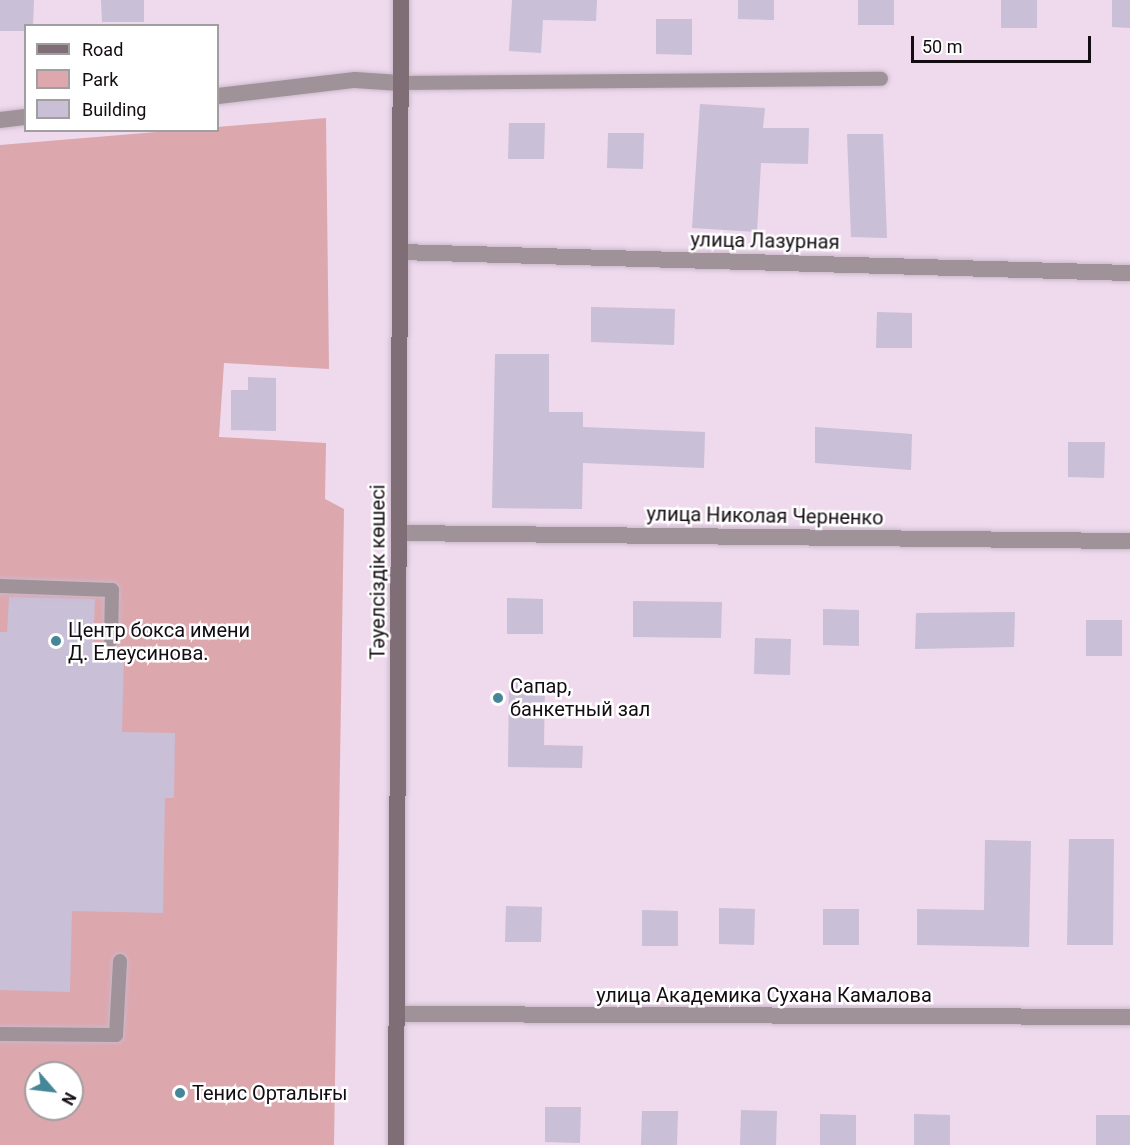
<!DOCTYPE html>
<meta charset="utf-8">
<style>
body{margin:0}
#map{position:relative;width:1130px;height:1145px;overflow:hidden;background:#eed9ed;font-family:Roboto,sans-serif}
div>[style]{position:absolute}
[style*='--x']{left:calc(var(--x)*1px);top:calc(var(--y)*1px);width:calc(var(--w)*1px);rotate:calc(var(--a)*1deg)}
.green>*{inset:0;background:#dda7ae}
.building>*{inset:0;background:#c9bfd7}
.roads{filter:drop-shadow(0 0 2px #cbb8ca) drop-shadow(0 0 2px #cbb8ca)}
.service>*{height:14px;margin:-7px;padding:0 7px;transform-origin:7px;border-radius:7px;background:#9f9399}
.minor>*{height:16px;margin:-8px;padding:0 8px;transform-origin:8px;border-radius:8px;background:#9f9399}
.secondary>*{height:16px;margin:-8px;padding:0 8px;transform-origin:8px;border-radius:8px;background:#7f6e76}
.dots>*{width:16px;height:16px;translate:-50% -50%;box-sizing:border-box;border:3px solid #fff;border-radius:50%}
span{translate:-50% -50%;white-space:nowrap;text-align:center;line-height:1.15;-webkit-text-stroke:5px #fff;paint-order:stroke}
.street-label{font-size:20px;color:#130c12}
.poi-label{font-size:20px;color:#130c12}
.left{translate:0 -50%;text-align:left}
.legend{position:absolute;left:24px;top:24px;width:195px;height:108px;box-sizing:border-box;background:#fff;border:2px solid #a19ea0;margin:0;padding:8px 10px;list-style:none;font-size:18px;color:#130c12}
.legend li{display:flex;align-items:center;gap:12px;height:30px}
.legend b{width:30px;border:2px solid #a19ea0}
.north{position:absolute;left:24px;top:1061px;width:60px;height:60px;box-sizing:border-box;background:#fff;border:2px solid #a19ea0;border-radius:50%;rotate:118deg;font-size:16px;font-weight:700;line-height:24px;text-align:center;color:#130c12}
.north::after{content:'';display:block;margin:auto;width:21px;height:27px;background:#458798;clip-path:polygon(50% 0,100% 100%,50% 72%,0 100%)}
.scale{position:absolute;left:911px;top:36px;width:180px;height:27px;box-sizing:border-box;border:3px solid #130c12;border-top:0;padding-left:8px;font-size:18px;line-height:21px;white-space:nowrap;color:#130c12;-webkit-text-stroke:4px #fff;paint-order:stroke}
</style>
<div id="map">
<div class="green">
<div style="clip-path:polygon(evenodd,326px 118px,329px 369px,224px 363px,219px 437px,326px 443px,325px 499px,344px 509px,334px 1145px,0 1145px,0 145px,326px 118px,36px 1073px,72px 1073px,72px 1109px,36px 1109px,36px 1073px)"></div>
</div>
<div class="building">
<div style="clip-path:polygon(0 0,34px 0,33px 26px,26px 26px,26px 31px,0 31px)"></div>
<div style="clip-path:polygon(101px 0,144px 0,144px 22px,102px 22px)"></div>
<div style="clip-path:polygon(512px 0,597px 0,596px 21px,543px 20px,541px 53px,509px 51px)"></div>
<div style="clip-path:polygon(738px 0,774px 0,774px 20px,738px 19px)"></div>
<div style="clip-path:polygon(858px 0,894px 0,894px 25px,858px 25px)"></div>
<div style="clip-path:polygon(1001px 0,1037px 0,1037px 28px,1001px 28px)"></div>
<div style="clip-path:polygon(1112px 0,1130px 0,1130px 28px,1112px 27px)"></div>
<div style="clip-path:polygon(656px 19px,692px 19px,692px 55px,656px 54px)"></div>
<div style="clip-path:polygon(700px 104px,765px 108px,763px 128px,809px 128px,808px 164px,761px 163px,757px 232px,692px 228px)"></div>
<div style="clip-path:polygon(509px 123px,545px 123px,544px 159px,508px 159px)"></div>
<div style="clip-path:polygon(608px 133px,644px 133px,643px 169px,607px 168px)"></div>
<div style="clip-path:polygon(847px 134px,883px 134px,887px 238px,851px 237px)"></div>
<div style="clip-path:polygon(591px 307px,675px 309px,674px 345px,591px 342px)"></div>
<div style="clip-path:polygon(877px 312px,912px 313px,912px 348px,876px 348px)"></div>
<div style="clip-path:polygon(495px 354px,549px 354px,549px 412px,583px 412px,583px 427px,705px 432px,704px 468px,583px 463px,582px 509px,492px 508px)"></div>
<div style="clip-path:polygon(248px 377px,276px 378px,276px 431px,231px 430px,231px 390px,248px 390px)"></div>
<div style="clip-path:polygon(815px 427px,912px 434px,911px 470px,815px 463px)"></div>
<div style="clip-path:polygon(1068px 442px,1105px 442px,1104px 478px,1068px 477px)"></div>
<div style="clip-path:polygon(9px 597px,95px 599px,93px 653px,124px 654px,122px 732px,175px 733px,174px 798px,165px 798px,163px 913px,72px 911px,70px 992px,0 990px,0 632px,7px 632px)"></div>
<div style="clip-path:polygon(507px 598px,543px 599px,543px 634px,507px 634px)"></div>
<div style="clip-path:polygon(633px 601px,722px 602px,721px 638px,633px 637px)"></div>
<div style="clip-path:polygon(823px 609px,859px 610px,859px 646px,823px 645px)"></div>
<div style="clip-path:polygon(1015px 612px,1014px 647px,915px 649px,916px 613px)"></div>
<div style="clip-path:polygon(1086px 620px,1122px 620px,1122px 656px,1086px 656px)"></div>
<div style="clip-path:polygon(755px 638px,791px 639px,790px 675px,754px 674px)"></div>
<div style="clip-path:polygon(509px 681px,545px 682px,544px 745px,583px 746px,582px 768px,508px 767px)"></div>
<div style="clip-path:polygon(1069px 839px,1114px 839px,1113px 945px,1067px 945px)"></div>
<div style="clip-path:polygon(985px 840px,1031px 841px,1029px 947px,917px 945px,917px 909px,984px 910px)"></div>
<div style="clip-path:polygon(506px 906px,542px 907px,541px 942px,505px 942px)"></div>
<div style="clip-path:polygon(719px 908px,755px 909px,754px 945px,719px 944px)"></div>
<div style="clip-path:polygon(823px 909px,859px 909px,859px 945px,823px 945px)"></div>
<div style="clip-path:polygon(642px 910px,678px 911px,678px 946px,642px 946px)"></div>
<div style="clip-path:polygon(545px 1107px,581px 1107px,580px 1143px,545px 1142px)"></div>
<div style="clip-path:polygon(741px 1110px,777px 1111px,776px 1145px,740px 1145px)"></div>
<div style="clip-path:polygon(642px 1111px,678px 1111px,677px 1145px,641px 1145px)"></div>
<div style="clip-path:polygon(820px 1114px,856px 1115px,856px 1145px,820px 1145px)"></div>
<div style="clip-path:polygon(914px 1114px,950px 1115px,950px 1145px,914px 1145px)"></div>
<div style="clip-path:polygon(1096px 1115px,1130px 1115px,1130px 1145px,1096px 1145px)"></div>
</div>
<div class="roads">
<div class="service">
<div style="--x:400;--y:83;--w:481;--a:-0.5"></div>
<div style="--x:0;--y:586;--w:112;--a:2"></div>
<div style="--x:112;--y:590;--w:50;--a:91.1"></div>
<div style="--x:0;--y:1034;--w:116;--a:0.5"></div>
<div style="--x:116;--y:1035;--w:74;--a:-86.9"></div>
</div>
<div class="minor">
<div style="--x:218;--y:96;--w:138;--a:-6.7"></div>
<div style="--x:355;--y:80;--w:45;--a:3.8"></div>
<div style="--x:0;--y:120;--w:26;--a:-7"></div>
<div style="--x:400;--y:252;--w:730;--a:1.65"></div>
<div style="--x:399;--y:533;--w:731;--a:0.63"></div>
<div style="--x:397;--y:1014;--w:733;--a:0.23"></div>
</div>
<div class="secondary">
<div style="--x:396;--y:1145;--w:1145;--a:-89.75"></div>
</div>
</div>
<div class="dots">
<div style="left:56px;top:641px;background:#458798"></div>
<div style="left:498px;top:698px;background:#458798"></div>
<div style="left:180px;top:1093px;background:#458798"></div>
</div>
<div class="street-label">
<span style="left:765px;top:241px;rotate:1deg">улица Лазурная</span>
<span style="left:765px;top:516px;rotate:1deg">улица Николая Черненко</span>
<span style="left:378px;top:572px;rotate:-90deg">Тәуелсіздік көшесі</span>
<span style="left:764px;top:995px">улица Академика Сухана Камалова</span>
</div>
<div class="poi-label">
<span class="left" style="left:68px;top:642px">Центр бокса имени<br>Д. Елеусинова.</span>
<span class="left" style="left:510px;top:698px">Сапар,<br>банкетный зал</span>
<span class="left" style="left:192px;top:1093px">Тенис Орталығы</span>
</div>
<ul class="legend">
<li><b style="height:8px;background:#7f6e76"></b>Road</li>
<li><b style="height:16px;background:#dda7ae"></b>Park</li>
<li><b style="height:16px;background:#c9bfd7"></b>Building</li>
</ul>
<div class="north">N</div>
<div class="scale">50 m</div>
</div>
